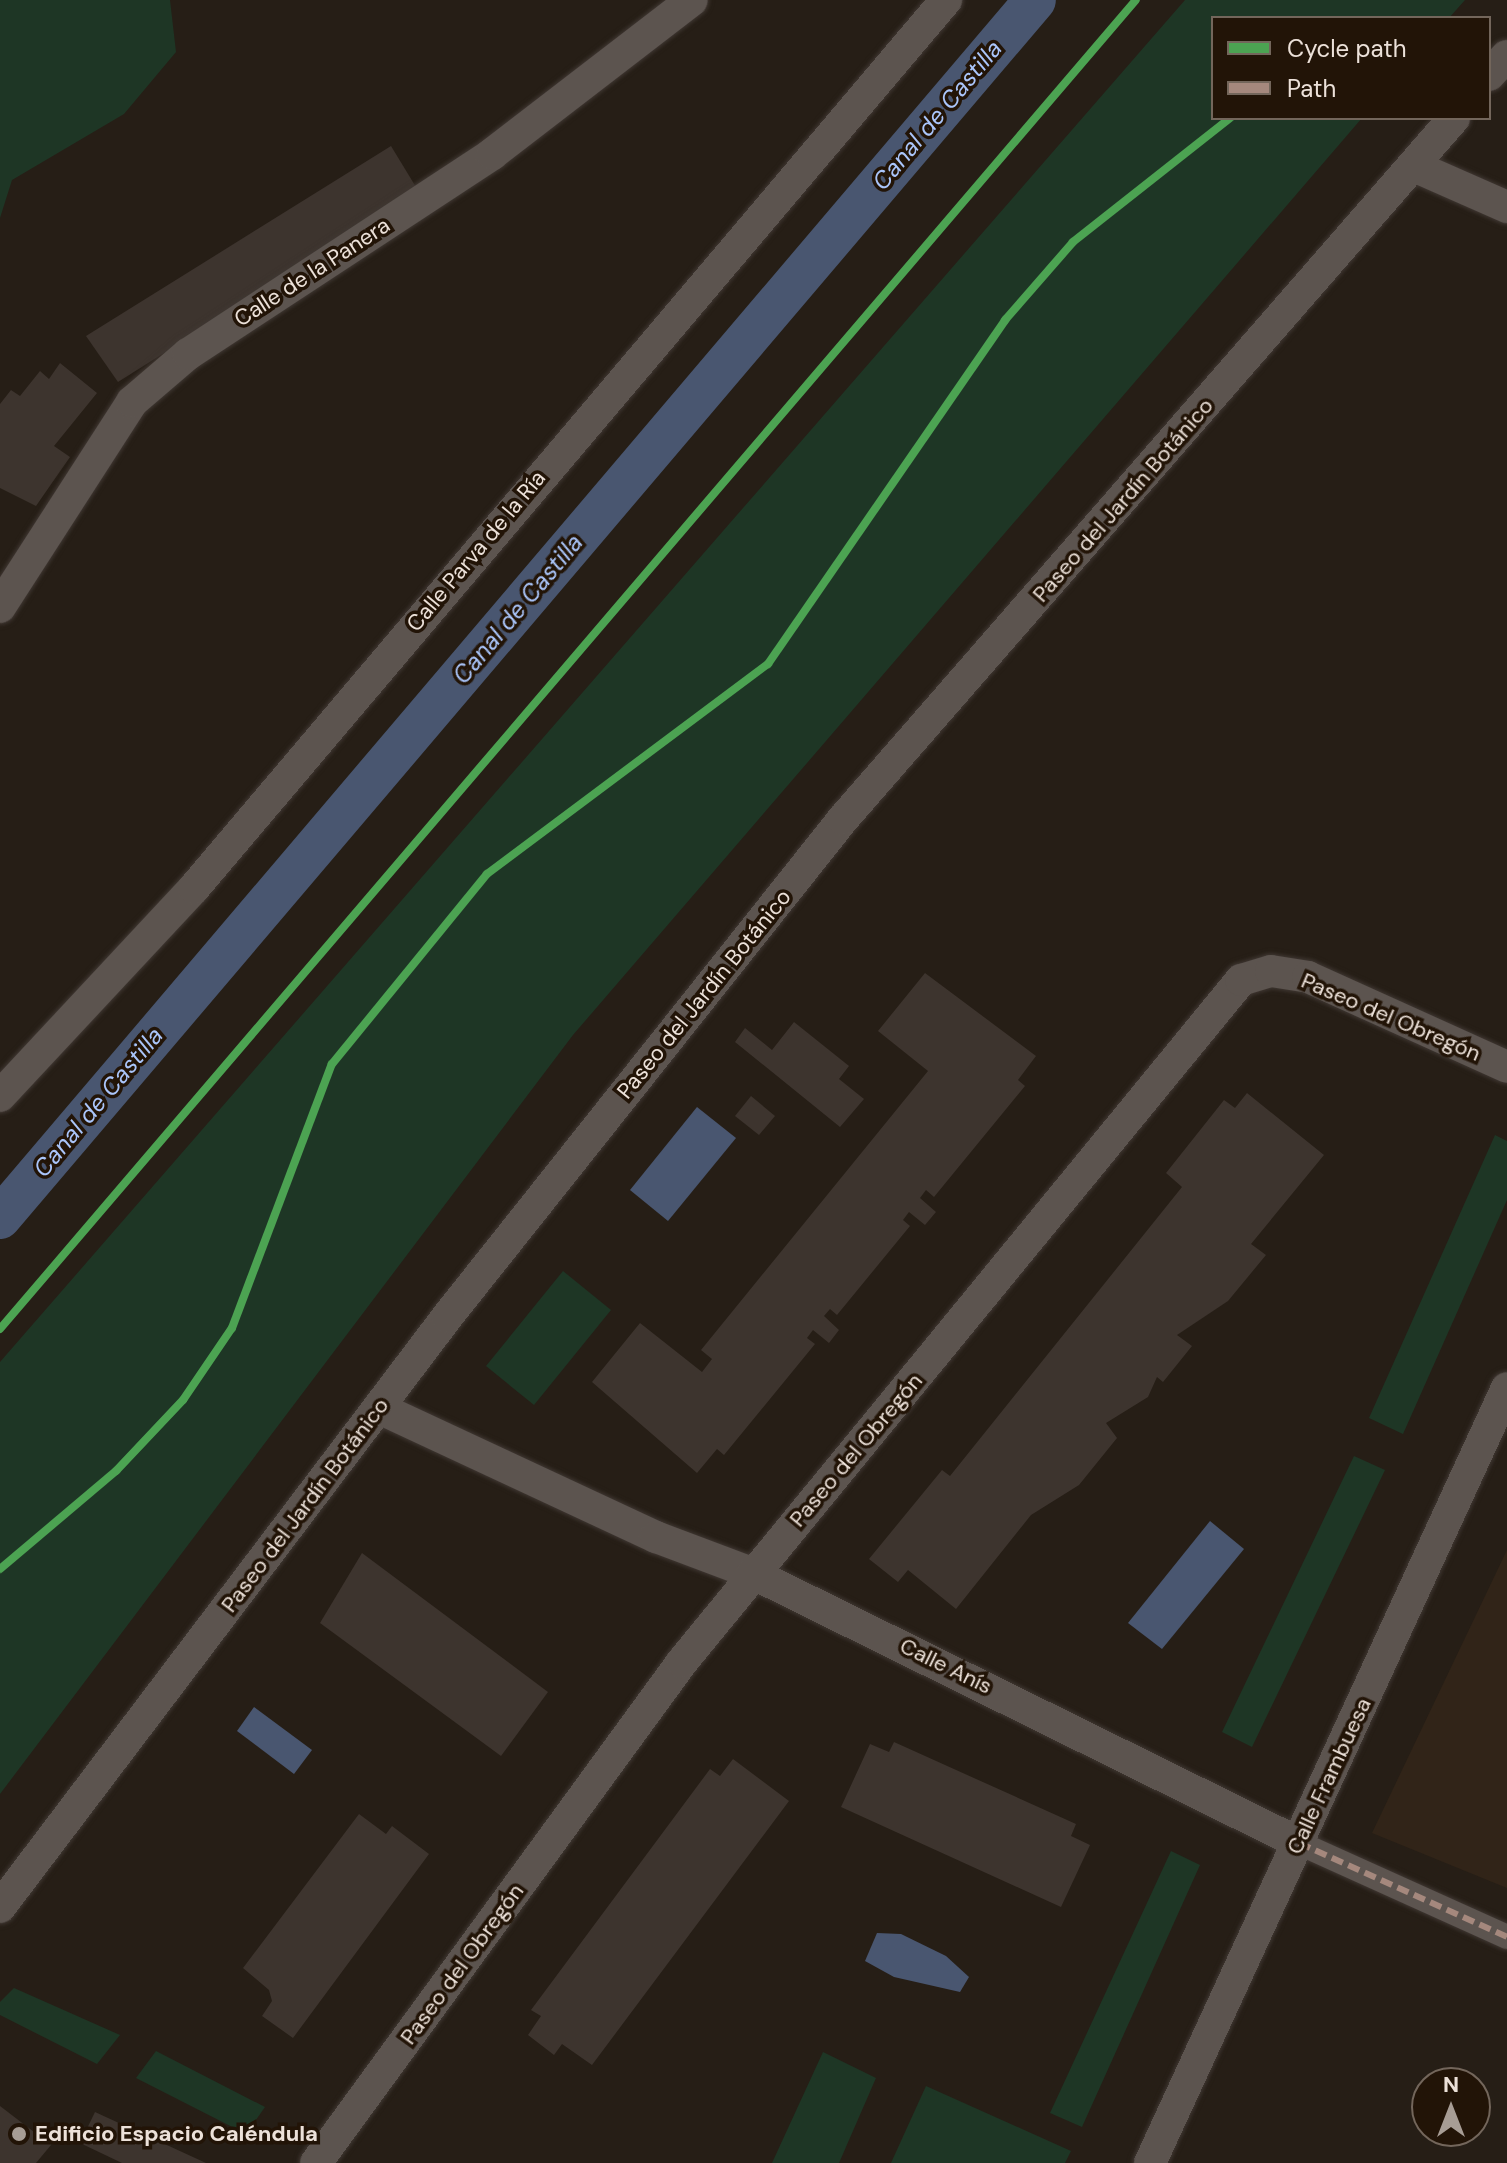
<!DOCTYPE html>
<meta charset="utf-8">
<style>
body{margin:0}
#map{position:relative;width:1507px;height:2163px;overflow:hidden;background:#261e16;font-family:"DM Sans",sans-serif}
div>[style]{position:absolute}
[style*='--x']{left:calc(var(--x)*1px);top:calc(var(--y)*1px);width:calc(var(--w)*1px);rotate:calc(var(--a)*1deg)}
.industrial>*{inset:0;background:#312418}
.green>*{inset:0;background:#1e3625}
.water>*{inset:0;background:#495670}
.canal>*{height:42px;margin:-21px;padding:0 21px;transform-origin:21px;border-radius:21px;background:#495670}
.building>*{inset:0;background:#3d342e}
.roads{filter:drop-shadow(0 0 2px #3f3732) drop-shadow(0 0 2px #3f3732)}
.pedestrian>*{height:24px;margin:-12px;padding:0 12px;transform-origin:12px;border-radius:12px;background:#5c544f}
.minor>*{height:32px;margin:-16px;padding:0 16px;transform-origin:16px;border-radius:16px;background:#5c544f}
.quiet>*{height:6px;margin-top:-3px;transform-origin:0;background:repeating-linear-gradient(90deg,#a5887d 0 12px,transparent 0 18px)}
.cycleway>*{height:8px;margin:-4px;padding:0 4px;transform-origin:4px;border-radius:4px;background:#4ca352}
.dots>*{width:22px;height:22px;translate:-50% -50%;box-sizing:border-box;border:4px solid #221407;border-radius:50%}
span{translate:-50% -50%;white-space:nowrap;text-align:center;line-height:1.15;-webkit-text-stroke:7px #221407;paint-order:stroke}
.street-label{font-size:22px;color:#ece1d9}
.poi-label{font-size:22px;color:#ece1d9;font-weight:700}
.left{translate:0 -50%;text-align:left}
.water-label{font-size:24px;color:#aac5fa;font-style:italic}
.legend{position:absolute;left:1211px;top:16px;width:280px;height:104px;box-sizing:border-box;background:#221407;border:2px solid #73665b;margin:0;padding:10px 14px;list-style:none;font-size:24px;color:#ece1d9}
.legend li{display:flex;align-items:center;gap:16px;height:40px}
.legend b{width:40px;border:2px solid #73665b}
.north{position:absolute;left:1411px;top:2067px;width:80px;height:80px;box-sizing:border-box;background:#221407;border:2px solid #73665b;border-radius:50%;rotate:0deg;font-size:22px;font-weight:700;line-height:32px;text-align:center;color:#ece1d9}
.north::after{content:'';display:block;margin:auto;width:28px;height:36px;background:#a79d95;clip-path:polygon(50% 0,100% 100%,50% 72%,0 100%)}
</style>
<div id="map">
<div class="industrial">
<div style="clip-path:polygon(1507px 1550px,1507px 1888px,1372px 1833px)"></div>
</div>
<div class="green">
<div style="clip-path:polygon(0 0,170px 0,176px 52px,124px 114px,12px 180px,0 218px)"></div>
<div style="clip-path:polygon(1185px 0,1465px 0,1449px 18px,1213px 18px,1213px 118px,1362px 118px,573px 1035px,0 1794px,0 1362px)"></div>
<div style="clip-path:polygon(1495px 1135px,1507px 1141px,1507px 1200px,1403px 1434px,1369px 1418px)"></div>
<div style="clip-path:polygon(563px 1271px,611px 1310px,534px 1405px,486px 1366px)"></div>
<div style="clip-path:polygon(1354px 1456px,1385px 1470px,1252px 1747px,1222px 1732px)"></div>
<div style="clip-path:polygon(1171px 1851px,1200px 1865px,1082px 2127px,1050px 2113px)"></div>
<div style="clip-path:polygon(14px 1988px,120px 2035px,97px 2064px,0 2015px,0 2002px)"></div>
<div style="clip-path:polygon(156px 2051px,265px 2107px,246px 2134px,136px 2078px)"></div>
<div style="clip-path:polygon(823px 2052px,876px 2078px,839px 2163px,772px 2163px)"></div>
<div style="clip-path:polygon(926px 2086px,1071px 2151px,1065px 2163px,891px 2163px)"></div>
</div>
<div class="water">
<div style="clip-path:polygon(697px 1107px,736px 1138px,668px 1221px,630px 1190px)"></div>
<div style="clip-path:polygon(1210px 1521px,1244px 1549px,1162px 1649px,1128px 1623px)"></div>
<div style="clip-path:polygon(254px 1707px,312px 1750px,294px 1774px,237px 1731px)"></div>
<div style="clip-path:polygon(877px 1933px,901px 1934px,946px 1956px,969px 1977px,960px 1992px,894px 1977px,865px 1961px)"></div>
</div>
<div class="canal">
<div style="--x:0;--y:1218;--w:1598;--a:-49.64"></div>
</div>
<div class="building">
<div style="clip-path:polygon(391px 146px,419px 192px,118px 382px,86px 336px)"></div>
<div style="clip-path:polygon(60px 363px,97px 393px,54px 446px,70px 457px,36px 506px,0 488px,0 404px,11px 390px,20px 396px,40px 371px,49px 379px)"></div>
<div style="clip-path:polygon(925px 973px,1036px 1056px,1018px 1080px,1025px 1086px,934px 1197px,926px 1190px,920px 1198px,936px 1212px,925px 1225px,909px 1212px,903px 1220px,910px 1226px,837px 1315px,830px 1309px,824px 1316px,839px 1330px,829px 1343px,813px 1330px,807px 1338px,815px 1344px,724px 1455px,717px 1449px,697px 1473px,592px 1382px,640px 1323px,702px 1372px,712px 1359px,701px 1350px,928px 1071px,878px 1031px)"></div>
<div style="clip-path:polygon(794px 1022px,849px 1066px,839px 1079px,864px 1099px,840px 1127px,735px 1042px,745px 1028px,772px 1050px)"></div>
<div style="clip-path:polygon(1247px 1093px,1324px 1155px,1251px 1244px,1266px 1255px,1228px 1301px,1177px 1335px,1192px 1346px,1163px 1382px,1157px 1377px,1148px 1397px,1106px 1423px,1117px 1438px,1079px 1485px,1031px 1515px,956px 1609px,908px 1570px,898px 1582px,869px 1559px,942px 1470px,950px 1476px,1182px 1187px,1166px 1173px,1224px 1100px,1235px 1108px)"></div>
<div style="clip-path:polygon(751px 1096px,775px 1116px,759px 1135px,735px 1116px)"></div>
<div style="clip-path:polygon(362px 1553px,548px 1692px,501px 1756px,320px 1623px)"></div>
<div style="clip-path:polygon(894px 1742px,1076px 1824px,1071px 1836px,1090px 1845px,1061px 1907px,841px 1807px,870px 1744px,889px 1752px)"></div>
<div style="clip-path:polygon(733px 1759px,789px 1801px,592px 2065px,562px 2044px,554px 2055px,528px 2035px,541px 2016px,531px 2010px,710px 1769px,720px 1776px)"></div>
<div style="clip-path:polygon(359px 1814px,386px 1834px,392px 1826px,429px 1854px,293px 2038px,262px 2016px,272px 2001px,269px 1990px,243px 1968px)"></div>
<div style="clip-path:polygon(0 2106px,51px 2145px,36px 2163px,0 2163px)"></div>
<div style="clip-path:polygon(95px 2112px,206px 2163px,122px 2163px,80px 2143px)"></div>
</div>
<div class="roads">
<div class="pedestrian">
<div style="--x:1299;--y:1843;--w:228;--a:24.3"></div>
</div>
<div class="minor">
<div style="--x:1489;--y:75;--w:26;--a:-47"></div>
<div style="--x:1414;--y:166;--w:102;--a:23.8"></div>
<div style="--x:0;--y:607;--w:244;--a:-57.2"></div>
<div style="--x:132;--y:402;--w:74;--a:-40.6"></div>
<div style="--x:188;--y:354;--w:364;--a:-33.3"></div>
<div style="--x:492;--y:154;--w:252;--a:-37.6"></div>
<div style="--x:0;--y:1096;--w:284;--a:-47"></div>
<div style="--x:194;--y:888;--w:1164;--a:-49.74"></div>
<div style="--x:379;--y:1408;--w:306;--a:25"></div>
<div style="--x:656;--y:1537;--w:103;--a:20.6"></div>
<div style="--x:752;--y:1573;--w:610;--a:26.27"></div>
<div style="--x:0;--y:1907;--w:740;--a:-52.85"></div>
<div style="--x:447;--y:1317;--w:636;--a:-51.51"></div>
<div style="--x:843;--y:819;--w:930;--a:-48.92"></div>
<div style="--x:316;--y:2163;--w:620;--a:-53.85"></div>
<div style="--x:682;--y:1662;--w:882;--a:-50.66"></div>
<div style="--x:1241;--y:980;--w:31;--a:-17"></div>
<div style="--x:1271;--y:971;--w:37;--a:9"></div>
<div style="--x:1308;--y:977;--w:218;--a:24.3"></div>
<div style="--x:1150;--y:2163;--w:853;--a:-65.27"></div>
</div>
</div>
<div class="quiet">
<div style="--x:1299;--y:1843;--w:228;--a:24.3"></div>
</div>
<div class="cycleway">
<div style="--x:0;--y:1329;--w:1748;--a:-49.48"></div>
<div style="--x:0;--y:1569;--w:152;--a:-40.2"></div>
<div style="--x:116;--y:1471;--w:98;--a:-46.7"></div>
<div style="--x:183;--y:1400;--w:87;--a:-55.8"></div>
<div style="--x:232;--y:1328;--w:282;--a:-69.3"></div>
<div style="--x:332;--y:1064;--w:245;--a:-50.8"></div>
<div style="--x:487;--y:874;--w:351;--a:-36.8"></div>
<div style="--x:768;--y:664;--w:418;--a:-55.4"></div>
<div style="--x:1005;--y:320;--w:103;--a:-48.9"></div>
<div style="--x:1073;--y:242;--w:200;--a:-38.3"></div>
</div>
<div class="dots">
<div style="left:19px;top:2134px;background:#a79d95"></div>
</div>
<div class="street-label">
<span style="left:312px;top:272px;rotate:-33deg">Calle de la Panera</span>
<span style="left:1123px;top:500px;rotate:-49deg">Paseo del Jardín Botánico</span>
<span style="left:476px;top:551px;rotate:-50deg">Calle Parva de la Ría</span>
<span style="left:704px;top:994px;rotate:-51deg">Paseo del Jardín Botánico</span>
<span style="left:1391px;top:1017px;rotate:23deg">Paseo del Obregón</span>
<span style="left:856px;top:1450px;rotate:-50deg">Paseo del Obregón</span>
<span style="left:305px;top:1505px;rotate:-53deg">Paseo del Jardín Botánico</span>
<span style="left:946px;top:1666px;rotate:26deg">Calle Anís</span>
<span style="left:1329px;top:1776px;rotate:-65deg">Calle Frambuesa</span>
<span style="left:462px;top:1964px;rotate:-54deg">Paseo del Obregón</span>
</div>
<div class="poi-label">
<span class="left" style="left:35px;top:2134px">Edificio Espacio Caléndula</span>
</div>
<div class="water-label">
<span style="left:937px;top:115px;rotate:-50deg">Canal de Castilla</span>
<span style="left:518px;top:609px;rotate:-50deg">Canal de Castilla</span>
<span style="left:98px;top:1102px;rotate:-50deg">Canal de Castilla</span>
</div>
<ul class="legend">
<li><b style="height:10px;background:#4ca352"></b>Cycle path</li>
<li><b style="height:10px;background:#a5887d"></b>Path</li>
</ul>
<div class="north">N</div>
</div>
